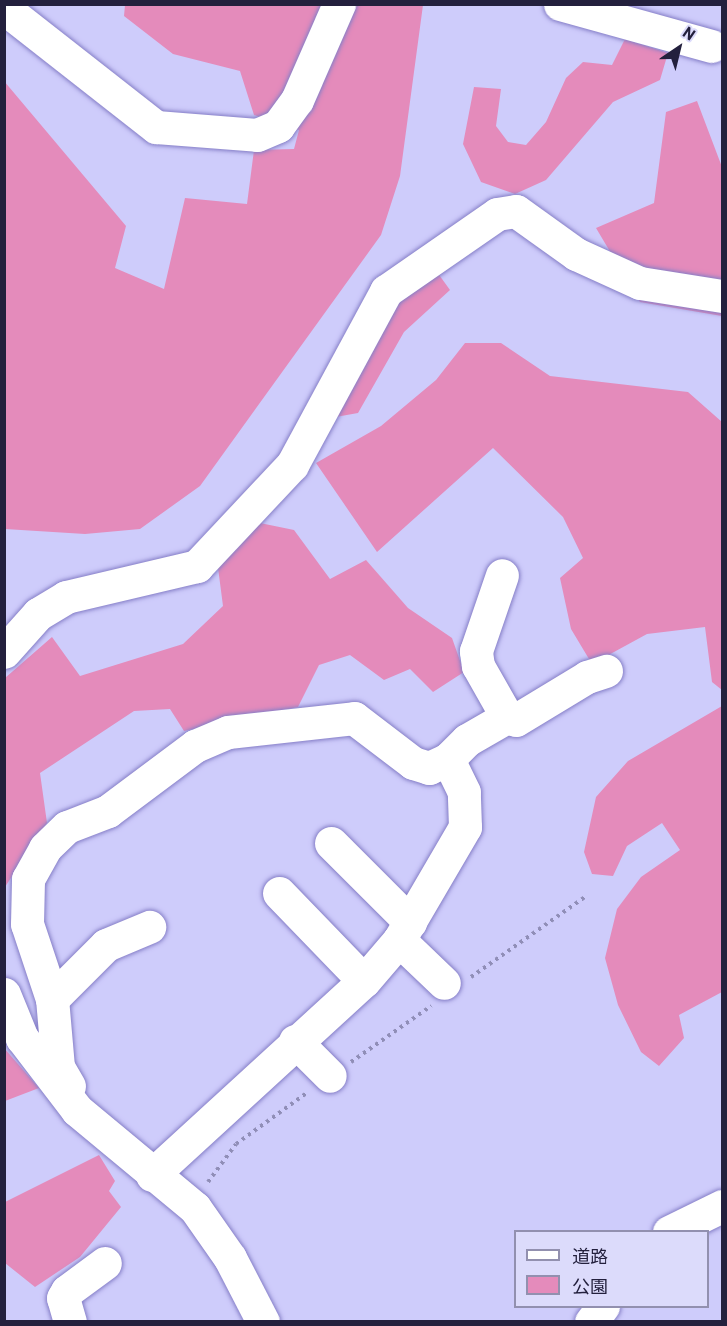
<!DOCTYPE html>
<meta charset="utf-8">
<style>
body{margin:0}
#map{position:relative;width:727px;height:1326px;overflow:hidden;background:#ceccfb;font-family:Barlow,"Noto Sans JP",sans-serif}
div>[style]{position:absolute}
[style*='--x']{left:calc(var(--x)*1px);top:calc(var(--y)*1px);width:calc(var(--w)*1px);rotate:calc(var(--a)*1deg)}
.green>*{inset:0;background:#e48bbb}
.path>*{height:4px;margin-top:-2px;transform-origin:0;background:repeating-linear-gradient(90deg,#908eb7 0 3px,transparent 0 7.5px)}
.roads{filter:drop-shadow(0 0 2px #857ec7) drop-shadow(0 0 2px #857ec7)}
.minor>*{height:33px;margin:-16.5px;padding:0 16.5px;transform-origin:16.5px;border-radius:16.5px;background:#fff}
span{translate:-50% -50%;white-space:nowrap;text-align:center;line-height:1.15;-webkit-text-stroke:4.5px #dcdbfb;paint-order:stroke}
.frame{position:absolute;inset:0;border:6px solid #23203d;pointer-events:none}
.legend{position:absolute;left:514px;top:1230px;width:195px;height:78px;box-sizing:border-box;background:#dcdbfb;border:2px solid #9290af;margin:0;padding:8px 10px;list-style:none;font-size:18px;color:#23203d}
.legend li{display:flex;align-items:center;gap:12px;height:30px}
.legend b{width:30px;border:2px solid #9290af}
.north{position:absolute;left:649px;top:18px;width:60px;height:60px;-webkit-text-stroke:4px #dcdbfb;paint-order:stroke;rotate:35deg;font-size:16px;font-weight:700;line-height:24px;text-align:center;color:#23203d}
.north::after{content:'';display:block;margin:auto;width:21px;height:27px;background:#23203d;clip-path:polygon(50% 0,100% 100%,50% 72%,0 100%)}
</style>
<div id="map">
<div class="green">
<div style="clip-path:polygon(125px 5px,423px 5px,400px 176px,381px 235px,200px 486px,140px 529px,85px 534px,5px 529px,4px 81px,126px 226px,115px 268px,164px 289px,185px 198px,247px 204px,254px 150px,294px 149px,299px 130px,254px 115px,240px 71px,173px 54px,124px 16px)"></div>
<div style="clip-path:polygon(625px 39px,668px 53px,660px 80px,613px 102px,546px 180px,515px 194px,481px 182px,463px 144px,474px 87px,501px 89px,496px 126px,508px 142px,526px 145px,546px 122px,566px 78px,583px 62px,612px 65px)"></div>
<div style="clip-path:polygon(697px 101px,722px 167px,722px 316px,640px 302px,596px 228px,654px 203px,666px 112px)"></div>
<div style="clip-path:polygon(437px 272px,450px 290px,404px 332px,358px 413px,330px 418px,395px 301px)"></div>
<div style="clip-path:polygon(465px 343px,501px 343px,550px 376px,688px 392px,722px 422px,722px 690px,712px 682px,705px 627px,647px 634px,592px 664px,571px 629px,560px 578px,583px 558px,563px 517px,493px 448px,377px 552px,316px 463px,381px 426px,436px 380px)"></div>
<div style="clip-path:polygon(260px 523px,294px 530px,330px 579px,366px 560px,408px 608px,452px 638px,464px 672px,433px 692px,410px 669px,384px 680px,350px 655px,319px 665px,298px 707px,184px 731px,170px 709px,134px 711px,40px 773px,47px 823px,5px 887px,5px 678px,52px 637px,80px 676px,183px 644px,223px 606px,217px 560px)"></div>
<div style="clip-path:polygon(722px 706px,722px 992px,679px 1015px,684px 1038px,659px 1066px,641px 1052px,618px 1005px,605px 958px,617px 909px,641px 877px,680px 850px,662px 823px,627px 846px,613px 876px,592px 874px,584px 852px,596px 797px,628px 761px)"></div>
<div style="clip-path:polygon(4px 1048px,39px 1088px,5px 1101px,4px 1101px)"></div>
<div style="clip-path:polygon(99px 1155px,115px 1181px,109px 1191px,121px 1207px,80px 1257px,35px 1287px,5px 1263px,5px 1202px)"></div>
</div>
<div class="path">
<div style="--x:471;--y:977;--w:139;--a:-35.1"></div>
<div style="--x:351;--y:1062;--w:98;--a:-35"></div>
<div style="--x:208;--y:1182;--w:47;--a:-53.6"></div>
<div style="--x:236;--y:1144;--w:89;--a:-35.8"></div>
</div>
<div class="roads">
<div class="minor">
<div style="--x:560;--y:4;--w:157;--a:15.5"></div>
<div style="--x:4;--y:8;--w:193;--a:38.1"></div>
<div style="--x:156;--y:127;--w:101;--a:4.5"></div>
<div style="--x:257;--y:135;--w:23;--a:-23"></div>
<div style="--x:278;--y:126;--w:32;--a:-54"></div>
<div style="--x:297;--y:100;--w:105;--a:-66.4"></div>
<div style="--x:4;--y:652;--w:51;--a:-48.2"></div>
<div style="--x:38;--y:614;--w:33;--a:-31"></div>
<div style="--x:66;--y:597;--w:135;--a:-13.3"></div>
<div style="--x:197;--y:566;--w:139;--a:-46.8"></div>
<div style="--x:292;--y:465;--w:198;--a:-61.6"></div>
<div style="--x:386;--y:291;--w:135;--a:-34.7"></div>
<div style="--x:497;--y:214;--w:19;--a:-9"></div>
<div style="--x:516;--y:211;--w:74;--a:35.6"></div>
<div style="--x:576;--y:254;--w:70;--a:24.4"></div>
<div style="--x:640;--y:283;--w:83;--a:9"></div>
<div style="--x:507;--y:717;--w:9;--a:18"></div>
<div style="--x:516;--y:720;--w:83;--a:-31.2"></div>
<div style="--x:587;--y:677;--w:20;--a:-18"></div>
<div style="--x:331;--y:843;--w:112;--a:45"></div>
<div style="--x:279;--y:893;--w:122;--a:46"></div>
<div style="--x:399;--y:940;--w:62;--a:43.7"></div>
<div style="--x:4;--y:994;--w:48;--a:67.8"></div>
<div style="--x:22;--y:1038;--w:91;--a:52.6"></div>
<div style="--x:77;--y:1110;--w:153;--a:39.7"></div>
<div style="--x:195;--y:1208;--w:61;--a:55"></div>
<div style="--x:230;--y:1258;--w:72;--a:62.7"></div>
<div style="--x:52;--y:999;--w:79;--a:-108.4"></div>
<div style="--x:27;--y:924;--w:45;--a:-88.7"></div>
<div style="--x:28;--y:879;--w:35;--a:-61"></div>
<div style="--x:45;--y:848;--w:30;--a:-44"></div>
<div style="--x:67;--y:827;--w:44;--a:-21.3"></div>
<div style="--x:108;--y:811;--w:109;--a:-36.8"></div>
<div style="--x:195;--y:746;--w:36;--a:-23"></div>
<div style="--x:228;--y:732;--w:127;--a:-6.3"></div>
<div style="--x:354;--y:718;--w:74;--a:37.3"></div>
<div style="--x:413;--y:763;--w:17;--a:17"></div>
<div style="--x:429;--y:768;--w:21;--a:-25"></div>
<div style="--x:448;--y:759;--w:27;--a:-45"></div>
<div style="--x:467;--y:740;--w:46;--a:-29.9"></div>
<div style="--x:507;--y:717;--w:59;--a:-119.6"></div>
<div style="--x:478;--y:666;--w:15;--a:-98"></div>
<div style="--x:476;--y:651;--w:80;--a:-71.1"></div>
<div style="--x:295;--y:1041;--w:49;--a:45"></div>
<div style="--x:69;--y:1086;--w:22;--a:-120"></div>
<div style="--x:58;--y:1067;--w:68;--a:-95"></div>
<div style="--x:52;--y:999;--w:76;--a:-45"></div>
<div style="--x:106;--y:945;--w:47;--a:-22.7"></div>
<div style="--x:152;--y:1175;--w:287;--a:-42.5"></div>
<div style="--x:364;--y:981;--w:54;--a:-49.5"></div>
<div style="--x:399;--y:940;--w:131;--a:-59.7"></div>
<div style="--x:465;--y:827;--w:35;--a:-92"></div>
<div style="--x:464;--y:792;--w:37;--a:-116"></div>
<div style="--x:669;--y:1232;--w:59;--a:-26.1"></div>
<div style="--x:70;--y:1322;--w:25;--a:-106"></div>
<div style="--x:63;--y:1298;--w:8;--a:-60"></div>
<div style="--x:67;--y:1291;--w:47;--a:-36.4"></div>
<div style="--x:591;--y:1322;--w:20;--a:-53"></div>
</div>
</div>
<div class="frame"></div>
<ul class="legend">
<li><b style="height:8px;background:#fff"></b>道路</li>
<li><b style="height:16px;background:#e48bbb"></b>公園</li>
</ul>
<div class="north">N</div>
</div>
